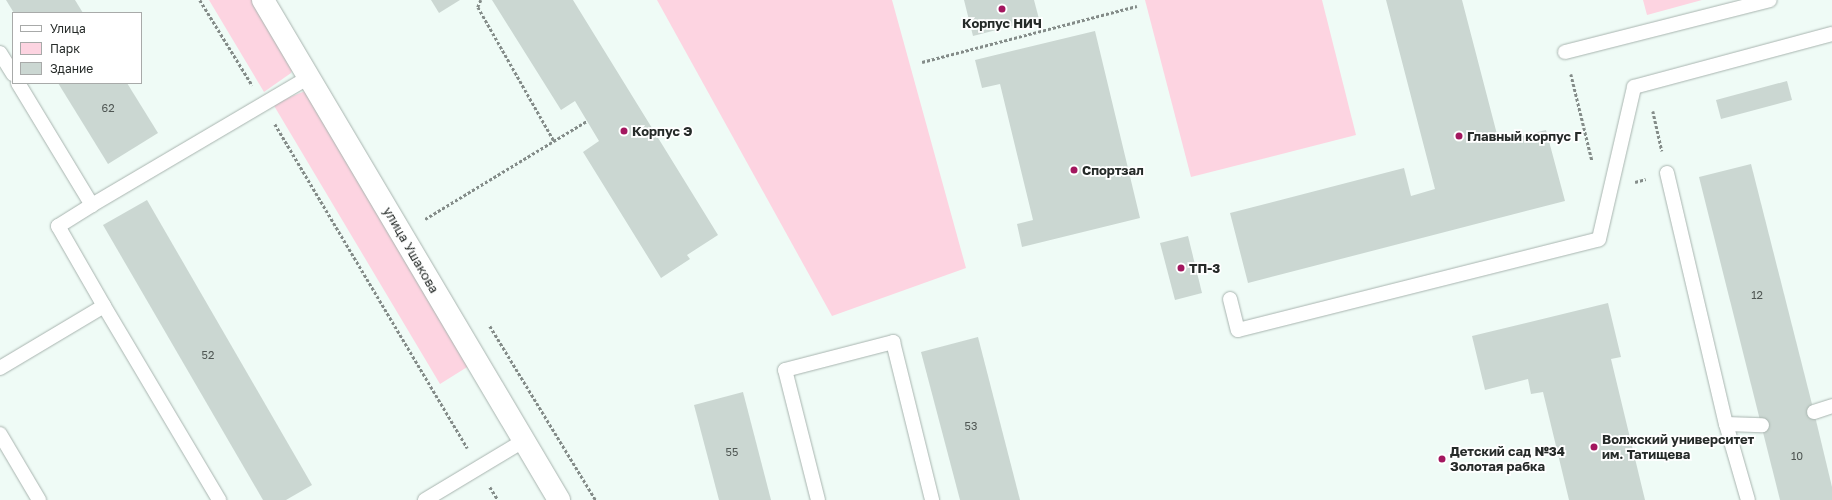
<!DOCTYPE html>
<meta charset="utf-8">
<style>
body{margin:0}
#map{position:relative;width:1832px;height:500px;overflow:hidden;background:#effbf6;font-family:"Golos Text",sans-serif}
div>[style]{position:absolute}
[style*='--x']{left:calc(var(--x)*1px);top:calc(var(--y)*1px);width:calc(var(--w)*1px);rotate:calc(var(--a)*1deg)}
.green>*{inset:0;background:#fdd4e1}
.building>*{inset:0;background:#cbd7d2}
.path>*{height:2.5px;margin-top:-1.25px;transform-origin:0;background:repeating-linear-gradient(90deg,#848c89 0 3px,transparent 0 5px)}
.roads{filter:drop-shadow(0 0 1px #a8b4af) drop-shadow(0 0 1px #a8b4af)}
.lane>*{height:14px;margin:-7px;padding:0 7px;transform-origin:7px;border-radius:7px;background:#fff}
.secondary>*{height:22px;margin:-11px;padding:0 11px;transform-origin:11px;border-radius:11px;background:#fff}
.dots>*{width:11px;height:11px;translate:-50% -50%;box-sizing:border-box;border:2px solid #fff;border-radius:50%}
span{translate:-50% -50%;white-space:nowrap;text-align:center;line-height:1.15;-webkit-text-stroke:3.5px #fff;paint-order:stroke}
.number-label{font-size:11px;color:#4f5653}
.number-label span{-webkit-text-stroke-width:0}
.poi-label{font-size:13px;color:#262b29;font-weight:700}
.left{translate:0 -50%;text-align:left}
.street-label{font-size:13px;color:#262b29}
.legend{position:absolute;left:12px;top:12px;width:130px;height:72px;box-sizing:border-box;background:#fff;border:1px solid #a8aaa9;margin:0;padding:5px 7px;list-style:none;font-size:12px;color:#262b29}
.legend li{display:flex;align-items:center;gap:8px;height:20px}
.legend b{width:20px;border:1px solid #a8aaa9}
</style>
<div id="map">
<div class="green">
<div style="clip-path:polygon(209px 0,261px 0,294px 63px,291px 73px,264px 92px)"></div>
<div style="clip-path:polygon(657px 0,892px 0,966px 268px,832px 316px)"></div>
<div style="clip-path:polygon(1145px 0,1322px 0,1356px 135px,1191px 177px)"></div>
<div style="clip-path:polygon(1643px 0,1702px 0,1647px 15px)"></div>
<div style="clip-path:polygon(305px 91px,480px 359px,440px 384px,273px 104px)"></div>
</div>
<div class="building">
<div style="clip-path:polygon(6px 0,75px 0,83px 13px,14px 13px)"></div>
<div style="clip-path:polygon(431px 0,460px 0,439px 13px)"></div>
<div style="clip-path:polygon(492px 0,573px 0,718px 235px,687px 255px,690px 259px,661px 278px,583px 152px,599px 141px,575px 101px,561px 110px)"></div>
<div style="clip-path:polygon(964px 0,1034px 0,1039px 19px,973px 36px)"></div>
<div style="clip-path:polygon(1386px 0,1462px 0,1499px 142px,1546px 130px,1565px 201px,1248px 283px,1230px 213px,1404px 168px,1411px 196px,1435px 189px)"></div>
<div style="clip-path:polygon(1095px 31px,1140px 218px,1022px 247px,1017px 224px,1033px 220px,1000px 84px,982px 88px,975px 60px)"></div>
<div style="clip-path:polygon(1787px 81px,1792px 100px,1721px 119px,1716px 100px)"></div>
<div style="clip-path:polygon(58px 83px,127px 83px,158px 133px,108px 164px)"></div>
<div style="clip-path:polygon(1751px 164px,1814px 412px,1832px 487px,1832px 500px,1780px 500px,1699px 177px)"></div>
<div style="clip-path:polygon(147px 200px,312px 485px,286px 500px,263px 500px,103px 225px)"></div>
<div style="clip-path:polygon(1188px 236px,1202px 293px,1175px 300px,1160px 243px)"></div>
<div style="clip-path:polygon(1608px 303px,1621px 357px,1611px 359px,1645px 500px,1569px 500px,1543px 392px,1531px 394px,1528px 379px,1485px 390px,1472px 336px)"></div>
<div style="clip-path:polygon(978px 337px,1020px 500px,960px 500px,921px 352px)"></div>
<div style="clip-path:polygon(743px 392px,771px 500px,719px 500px,694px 405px)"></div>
</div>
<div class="path">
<div style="--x:200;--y:0;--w:100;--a:58.5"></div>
<div style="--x:481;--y:0;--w:8;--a:113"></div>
<div style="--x:478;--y:7;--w:154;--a:60.4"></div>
<div style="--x:922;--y:62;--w:222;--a:-14.6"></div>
<div style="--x:1571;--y:74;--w:89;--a:76.3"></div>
<div style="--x:1653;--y:111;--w:41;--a:77.3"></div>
<div style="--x:275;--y:124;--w:377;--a:59.3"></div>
<div style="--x:1635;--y:182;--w:11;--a:-15"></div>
<div style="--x:425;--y:219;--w:189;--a:-31.2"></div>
<div style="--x:490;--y:326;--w:204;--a:58.7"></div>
<div style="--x:490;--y:487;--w:15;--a:58"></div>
</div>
<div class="roads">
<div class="lane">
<div style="--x:1565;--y:52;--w:211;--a:-14.2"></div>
<div style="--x:0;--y:53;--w:25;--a:58"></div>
<div style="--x:18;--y:83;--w:143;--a:58.8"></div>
<div style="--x:92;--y:205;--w:40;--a:148"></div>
<div style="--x:58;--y:226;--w:92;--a:60.1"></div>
<div style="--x:1667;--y:173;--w:258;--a:76.8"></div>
<div style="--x:1726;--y:424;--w:36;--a:2"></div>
<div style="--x:92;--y:205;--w:252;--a:-30.5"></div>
<div style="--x:1230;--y:299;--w:32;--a:76"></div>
<div style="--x:1238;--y:330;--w:372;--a:-14.1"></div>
<div style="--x:1599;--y:239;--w:156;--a:-77"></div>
<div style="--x:1634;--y:87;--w:205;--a:-15"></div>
<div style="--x:0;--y:368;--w:121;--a:-30.8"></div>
<div style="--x:104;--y:306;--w:226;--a:59.3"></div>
<div style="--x:1814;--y:412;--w:19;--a:-18"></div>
<div style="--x:1726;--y:424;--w:79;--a:73.9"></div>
<div style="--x:0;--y:434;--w:77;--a:59.4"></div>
<div style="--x:425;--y:500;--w:114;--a:-31"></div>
<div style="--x:818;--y:500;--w:134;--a:-104.2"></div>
<div style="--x:785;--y:370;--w:112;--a:-14.5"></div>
<div style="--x:893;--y:342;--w:163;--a:76.1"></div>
</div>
<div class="secondary">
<div style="--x:263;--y:0;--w:581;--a:59.37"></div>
</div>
</div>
<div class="dots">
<div style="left:1002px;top:9px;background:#a3175f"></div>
<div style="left:624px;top:131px;background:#a3175f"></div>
<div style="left:1459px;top:136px;background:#a3175f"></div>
<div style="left:1074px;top:170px;background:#a3175f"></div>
<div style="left:1181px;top:268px;background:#a3175f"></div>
<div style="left:1594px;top:447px;background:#a3175f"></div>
<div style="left:1442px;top:459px;background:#a3175f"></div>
</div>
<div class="number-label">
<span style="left:108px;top:108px">62</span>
<span style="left:1757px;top:295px">12</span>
<span style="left:208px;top:355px">52</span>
<span style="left:971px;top:426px">53</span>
<span style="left:732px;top:452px">55</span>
<span style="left:1797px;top:456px">10</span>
</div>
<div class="poi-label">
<span style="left:1002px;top:23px">Корпус НИЧ</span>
<span class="left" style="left:632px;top:131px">Корпус Э</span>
<span class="left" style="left:1467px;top:136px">Главный корпус Г</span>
<span class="left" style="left:1082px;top:170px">Спортзал</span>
<span class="left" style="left:1189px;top:268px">ТП-3</span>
<span class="left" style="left:1602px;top:447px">Волжский университет<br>им. Татищева</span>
<span class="left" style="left:1450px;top:459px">Детский сад №34<br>Золотая рабка</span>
</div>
<div class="street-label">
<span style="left:411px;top:250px;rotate:60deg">улица Ушакова</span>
</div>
<ul class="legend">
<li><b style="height:5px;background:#fff"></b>Улица</li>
<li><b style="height:11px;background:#fdd4e1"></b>Парк</li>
<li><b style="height:11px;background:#cbd7d2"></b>Здание</li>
</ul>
</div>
